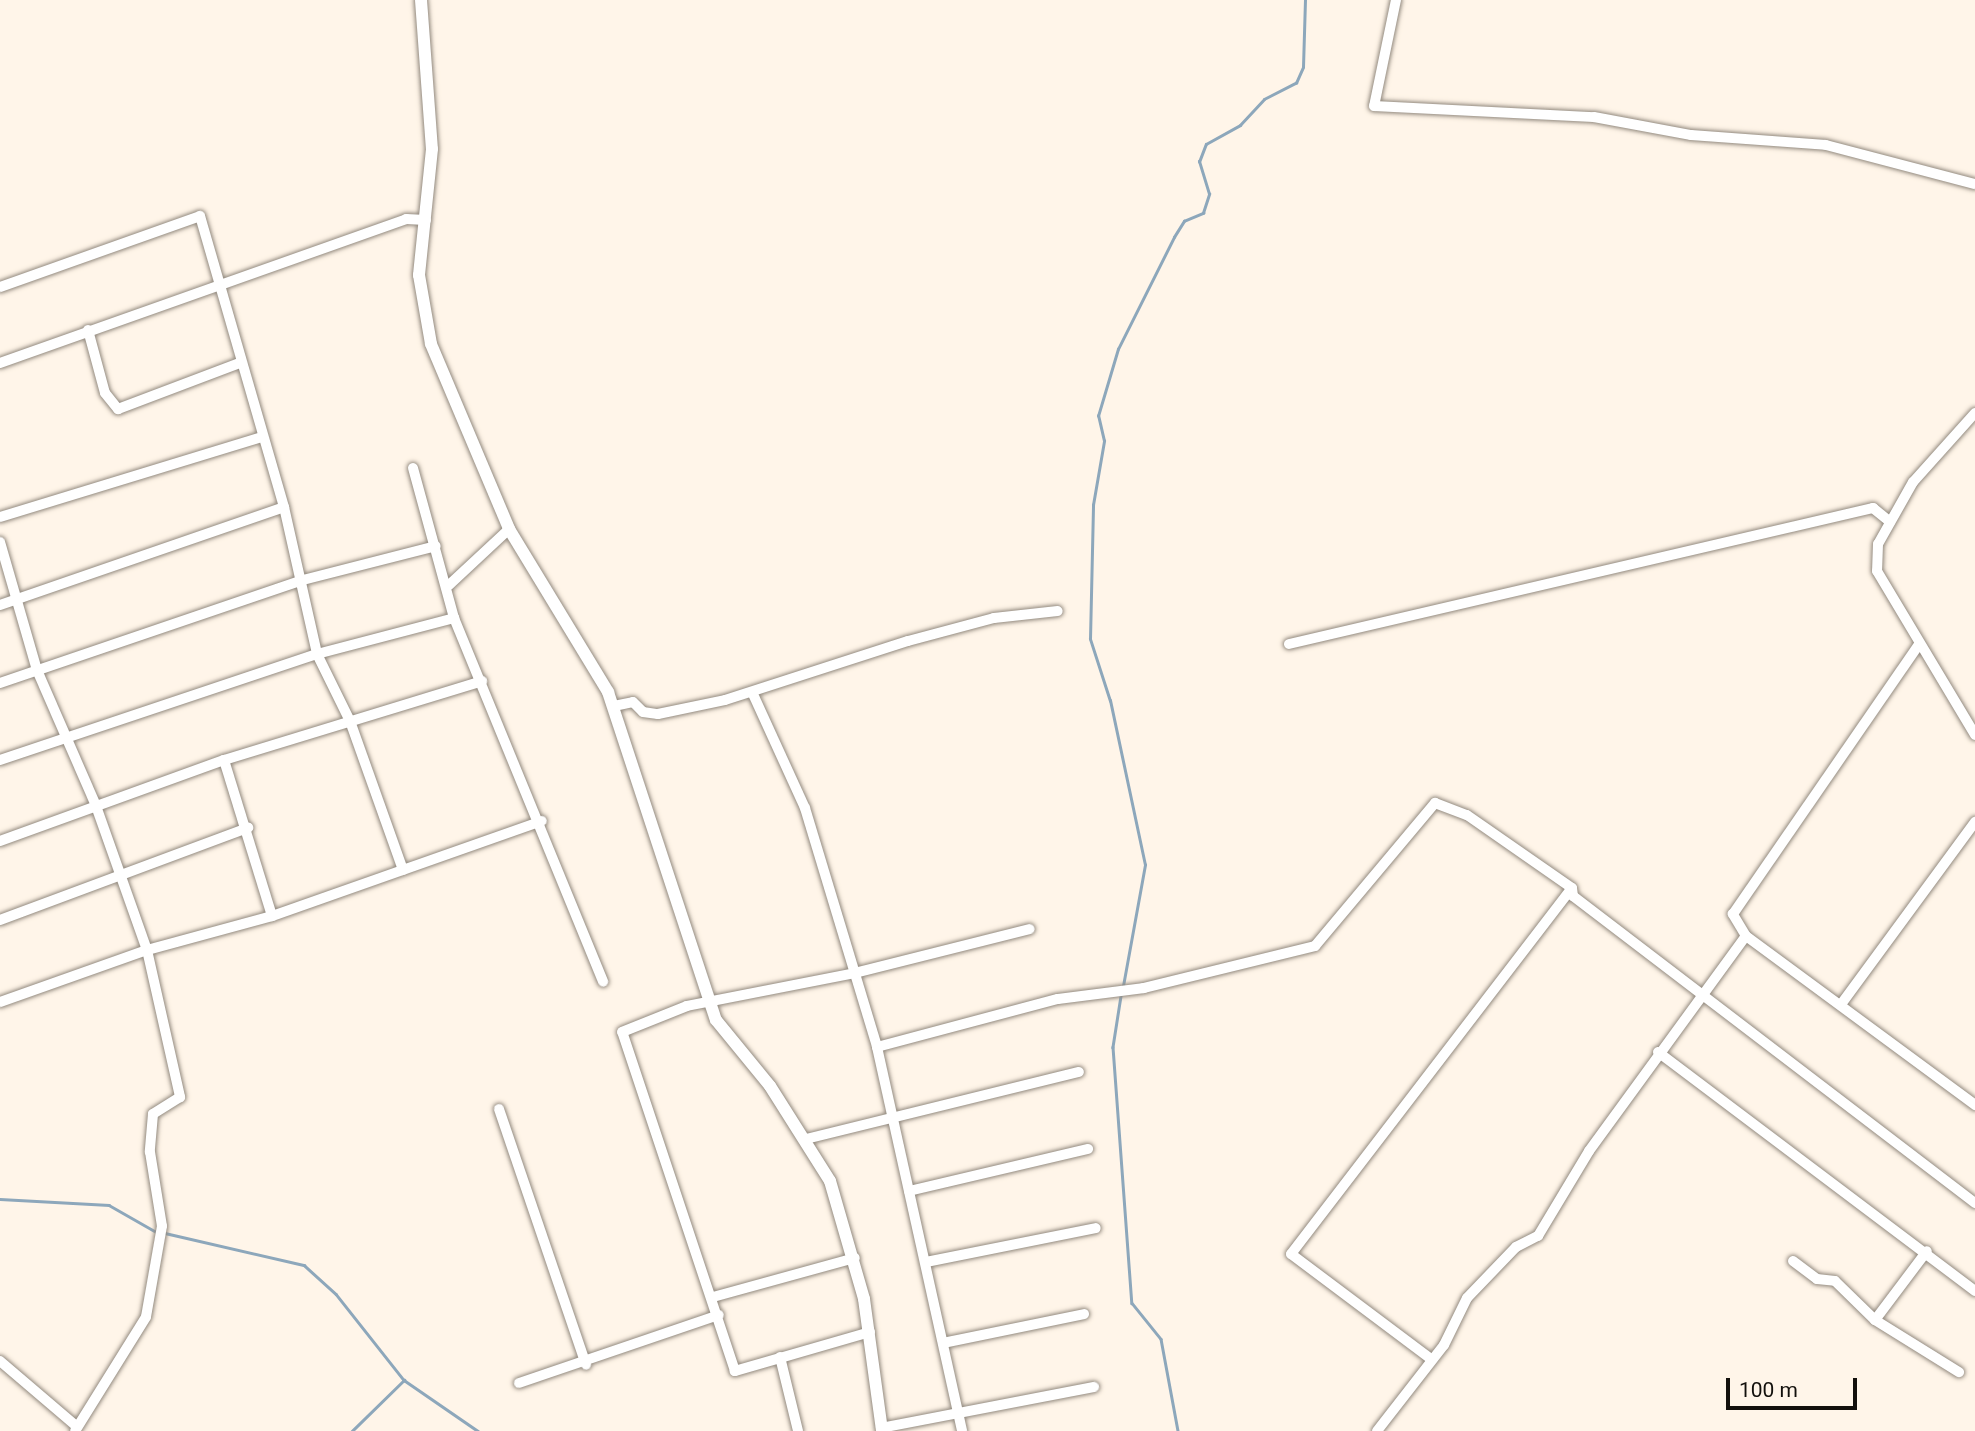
<!DOCTYPE html>
<style>
body{margin:0}
#map{position:relative;width:1975px;height:1431px;overflow:hidden;background:#fff5e9;font-family:Roboto,sans-serif}
div>[style]{position:absolute}
[style*='--x']{left:calc(var(--x)*1px);top:calc(var(--y)*1px);width:calc(var(--w)*1px);rotate:calc(var(--a)*1deg)}
.stream>*{height:2.5px;margin:-1.25px;padding:0 1.25px;transform-origin:1.25px;border-radius:1.25px;background:#8da7bb}
.roads{filter:drop-shadow(0 0 2px #938a7f) drop-shadow(0 0 2px #938a7f)}
.minor>*{height:10px;margin:-5px;padding:0 5px;transform-origin:5px;border-radius:5px;background:#fff}
.tertiary>*{height:12px;margin:-6px;padding:0 6px;transform-origin:6px;border-radius:6px;background:#fff}
span{translate:-50% -50%;white-space:nowrap;text-align:center;line-height:1.15;-webkit-text-stroke:5px #fff5e9;paint-order:stroke}
.scale{position:absolute;left:1726px;top:1378px;width:131px;height:32px;box-sizing:border-box;border:4px solid #13100c;border-top:0;padding-left:9px;font-size:21px;line-height:24px;white-space:nowrap;color:#13100c;-webkit-text-stroke:5px #fff5e9;paint-order:stroke}
</style>
<div id="map">
<div class="stream">
<div style="--x:1123;--y:986;--w:123;--a:-79.7"></div>
<div style="--x:1145;--y:865;--w:168;--a:-102"></div>
<div style="--x:1110;--y:701;--w:65;--a:-107.9"></div>
<div style="--x:1090;--y:639;--w:134;--a:-88.7"></div>
<div style="--x:1093;--y:505;--w:65;--a:-80.2"></div>
<div style="--x:1104;--y:441;--w:26;--a:-103"></div>
<div style="--x:1098;--y:416;--w:70;--a:-73.4"></div>
<div style="--x:1118;--y:349;--w:125;--a:-63.4"></div>
<div style="--x:1174;--y:237;--w:19;--a:-58"></div>
<div style="--x:1184;--y:221;--w:21;--a:-23"></div>
<div style="--x:1203;--y:213;--w:20;--a:-72"></div>
<div style="--x:1209;--y:194;--w:34;--a:-107"></div>
<div style="--x:1199;--y:162;--w:19;--a:-69"></div>
<div style="--x:1206;--y:144;--w:39;--a:-29"></div>
<div style="--x:1240;--y:125;--w:35;--a:-47"></div>
<div style="--x:1264;--y:99;--w:36;--a:-27"></div>
<div style="--x:1296;--y:83;--w:17;--a:-66"></div>
<div style="--x:1303;--y:67;--w:67;--a:-88.3"></div>
<div style="--x:1121;--y:996;--w:52;--a:98.9"></div>
<div style="--x:1113;--y:1047;--w:257;--a:85.8"></div>
<div style="--x:1132;--y:1303;--w:46;--a:51.1"></div>
<div style="--x:1161;--y:1339;--w:94;--a:79.5"></div>
<div style="--x:0;--y:1199;--w:109;--a:3.2"></div>
<div style="--x:109;--y:1205;--w:56;--a:29.7"></div>
<div style="--x:165;--y:1233;--w:143;--a:13"></div>
<div style="--x:304;--y:1265;--w:43;--a:42.2"></div>
<div style="--x:336;--y:1294;--w:110;--a:51.7"></div>
<div style="--x:404;--y:1380;--w:90;--a:34.6"></div>
<div style="--x:352;--y:1431;--w:73;--a:-44.4"></div>
</div>
<div class="roads">
<div class="minor">
<div style="--x:1396;--y:0;--w:108;--a:101.7"></div>
<div style="--x:1374;--y:106;--w:220;--a:2.9"></div>
<div style="--x:1594;--y:117;--w:99;--a:10.5"></div>
<div style="--x:1691;--y:135;--w:135;--a:4.2"></div>
<div style="--x:1826;--y:145;--w:154;--a:14.7"></div>
<div style="--x:0;--y:287;--w:212;--a:-19.5"></div>
<div style="--x:200;--y:216;--w:303;--a:73.9"></div>
<div style="--x:284;--y:507;--w:151;--a:77.3"></div>
<div style="--x:317;--y:654;--w:75;--a:63.8"></div>
<div style="--x:350;--y:721;--w:158;--a:70.4"></div>
<div style="--x:88;--y:330;--w:65;--a:74.9"></div>
<div style="--x:105;--y:393;--w:21;--a:51"></div>
<div style="--x:118;--y:409;--w:130;--a:-20.7"></div>
<div style="--x:0;--y:363;--w:431;--a:-19.5"></div>
<div style="--x:406;--y:219;--w:20;--a:3"></div>
<div style="--x:1975;--y:413;--w:93;--a:131.9"></div>
<div style="--x:1913;--y:482;--w:71;--a:119.4"></div>
<div style="--x:1878;--y:544;--w:27;--a:92"></div>
<div style="--x:1877;--y:571;--w:191;--a:59.1"></div>
<div style="--x:413;--y:468;--w:156;--a:74.7"></div>
<div style="--x:454;--y:618;--w:393;--a:67.7"></div>
<div style="--x:0;--y:517;--w:274;--a:-17"></div>
<div style="--x:0;--y:542;--w:133;--a:73.9"></div>
<div style="--x:37;--y:670;--w:148;--a:66.5"></div>
<div style="--x:96;--y:806;--w:153;--a:70.5"></div>
<div style="--x:147;--y:950;--w:151;--a:77.3"></div>
<div style="--x:180;--y:1097;--w:32;--a:148"></div>
<div style="--x:153;--y:1114;--w:38;--a:95"></div>
<div style="--x:150;--y:1152;--w:75;--a:80.8"></div>
<div style="--x:162;--y:1226;--w:92;--a:100"></div>
<div style="--x:146;--y:1317;--w:134;--a:121.9"></div>
<div style="--x:449;--y:585;--w:82;--a:-43"></div>
<div style="--x:0;--y:605;--w:300;--a:-19"></div>
<div style="--x:1289;--y:644;--w:600;--a:-13.11"></div>
<div style="--x:1873;--y:508;--w:22;--a:39"></div>
<div style="--x:0;--y:683;--w:316;--a:-18.8"></div>
<div style="--x:299;--y:581;--w:141;--a:-14.3"></div>
<div style="--x:753;--y:694;--w:125;--a:65.5"></div>
<div style="--x:805;--y:808;--w:250;--a:73.2"></div>
<div style="--x:877;--y:1047;--w:393;--a:77.5"></div>
<div style="--x:614;--y:706;--w:19;--a:-12"></div>
<div style="--x:633;--y:702;--w:14;--a:45"></div>
<div style="--x:643;--y:712;--w:15;--a:8"></div>
<div style="--x:658;--y:714;--w:68;--a:-11.8"></div>
<div style="--x:725;--y:700;--w:192;--a:-17.9"></div>
<div style="--x:908;--y:641;--w:89;--a:-15"></div>
<div style="--x:994;--y:618;--w:64;--a:-6.2"></div>
<div style="--x:0;--y:760;--w:334;--a:-18.5"></div>
<div style="--x:317;--y:654;--w:142;--a:-14.7"></div>
<div style="--x:224;--y:760;--w:163;--a:72.9"></div>
<div style="--x:0;--y:841;--w:238;--a:-19.9"></div>
<div style="--x:224;--y:760;--w:270;--a:-17"></div>
<div style="--x:0;--y:920;--w:265;--a:-20.4"></div>
<div style="--x:1746;--y:936;--w:285;--a:36.4"></div>
<div style="--x:0;--y:1002;--w:156;--a:-19.5"></div>
<div style="--x:147;--y:950;--w:130;--a:-15.2"></div>
<div style="--x:272;--y:916;--w:286;--a:-19.4"></div>
<div style="--x:1842;--y:1003;--w:225;--a:-53.7"></div>
<div style="--x:877;--y:1047;--w:187;--a:-14.9"></div>
<div style="--x:1058;--y:999;--w:87;--a:-7.3"></div>
<div style="--x:1144;--y:988;--w:176;--a:-13.8"></div>
<div style="--x:1315;--y:946;--w:187;--a:-50"></div>
<div style="--x:1435;--y:803;--w:34;--a:21"></div>
<div style="--x:1467;--y:815;--w:128;--a:34.8"></div>
<div style="--x:1572;--y:888;--w:8;--a:83"></div>
<div style="--x:1573;--y:896;--w:506;--a:37.37"></div>
<div style="--x:1658;--y:1052;--w:397;--a:37"></div>
<div style="--x:499;--y:1109;--w:270;--a:71.2"></div>
<div style="--x:806;--y:1139;--w:281;--a:-13.8"></div>
<div style="--x:909;--y:1191;--w:184;--a:-13.2"></div>
<div style="--x:1793;--y:1261;--w:30;--a:37"></div>
<div style="--x:1817;--y:1279;--w:18;--a:6"></div>
<div style="--x:1835;--y:1281;--w:56;--a:44.3"></div>
<div style="--x:1875;--y:1320;--w:99;--a:31.8"></div>
<div style="--x:926;--y:1262;--w:173;--a:-11.3"></div>
<div style="--x:713;--y:1297;--w:147;--a:-15.4"></div>
<div style="--x:1875;--y:1320;--w:86;--a:-53"></div>
<div style="--x:870;--y:1332;--w:141;--a:163.9"></div>
<div style="--x:735;--y:1371;--w:357;--a:-108.4"></div>
<div style="--x:622;--y:1032;--w:70;--a:-21.8"></div>
<div style="--x:687;--y:1006;--w:171;--a:-11.1"></div>
<div style="--x:855;--y:973;--w:180;--a:-14.1"></div>
<div style="--x:943;--y:1343;--w:144;--a:-11.6"></div>
<div style="--x:780;--y:1357;--w:76;--a:76.3"></div>
<div style="--x:1431;--y:1359;--w:175;--a:-143.1"></div>
<div style="--x:1291;--y:1254;--w:461;--a:-52.5"></div>
<div style="--x:0;--y:1361;--w:99;--a:40.5"></div>
<div style="--x:519;--y:1383;--w:211;--a:-18.8"></div>
<div style="--x:881;--y:1428;--w:217;--a:-10.9"></div>
<div style="--x:1377;--y:1431;--w:109;--a:-52.1"></div>
<div style="--x:1444;--y:1345;--w:52;--a:-63.9"></div>
<div style="--x:1467;--y:1298;--w:71;--a:-46.1"></div>
<div style="--x:1516;--y:1247;--w:25;--a:-27"></div>
<div style="--x:1538;--y:1236;--w:99;--a:-59"></div>
<div style="--x:1589;--y:1151;--w:266;--a:-53.9"></div>
<div style="--x:1746;--y:936;--w:26;--a:-121"></div>
<div style="--x:1733;--y:914;--w:328;--a:-55.4"></div>
</div>
<div class="tertiary">
<div style="--x:421;--y:0;--w:149;--a:85.8"></div>
<div style="--x:432;--y:149;--w:127;--a:95.9"></div>
<div style="--x:419;--y:275;--w:70;--a:80.1"></div>
<div style="--x:431;--y:344;--w:201;--a:67.1"></div>
<div style="--x:509;--y:529;--w:191;--a:58.7"></div>
<div style="--x:608;--y:692;--w:345;--a:71.8"></div>
<div style="--x:716;--y:1020;--w:85;--a:50.7"></div>
<div style="--x:770;--y:1086;--w:112;--a:57.7"></div>
<div style="--x:830;--y:1181;--w:123;--a:73.9"></div>
<div style="--x:864;--y:1299;--w:133;--a:82.2"></div>
</div>
</div>
<div class="scale">100 m</div>
</div>
